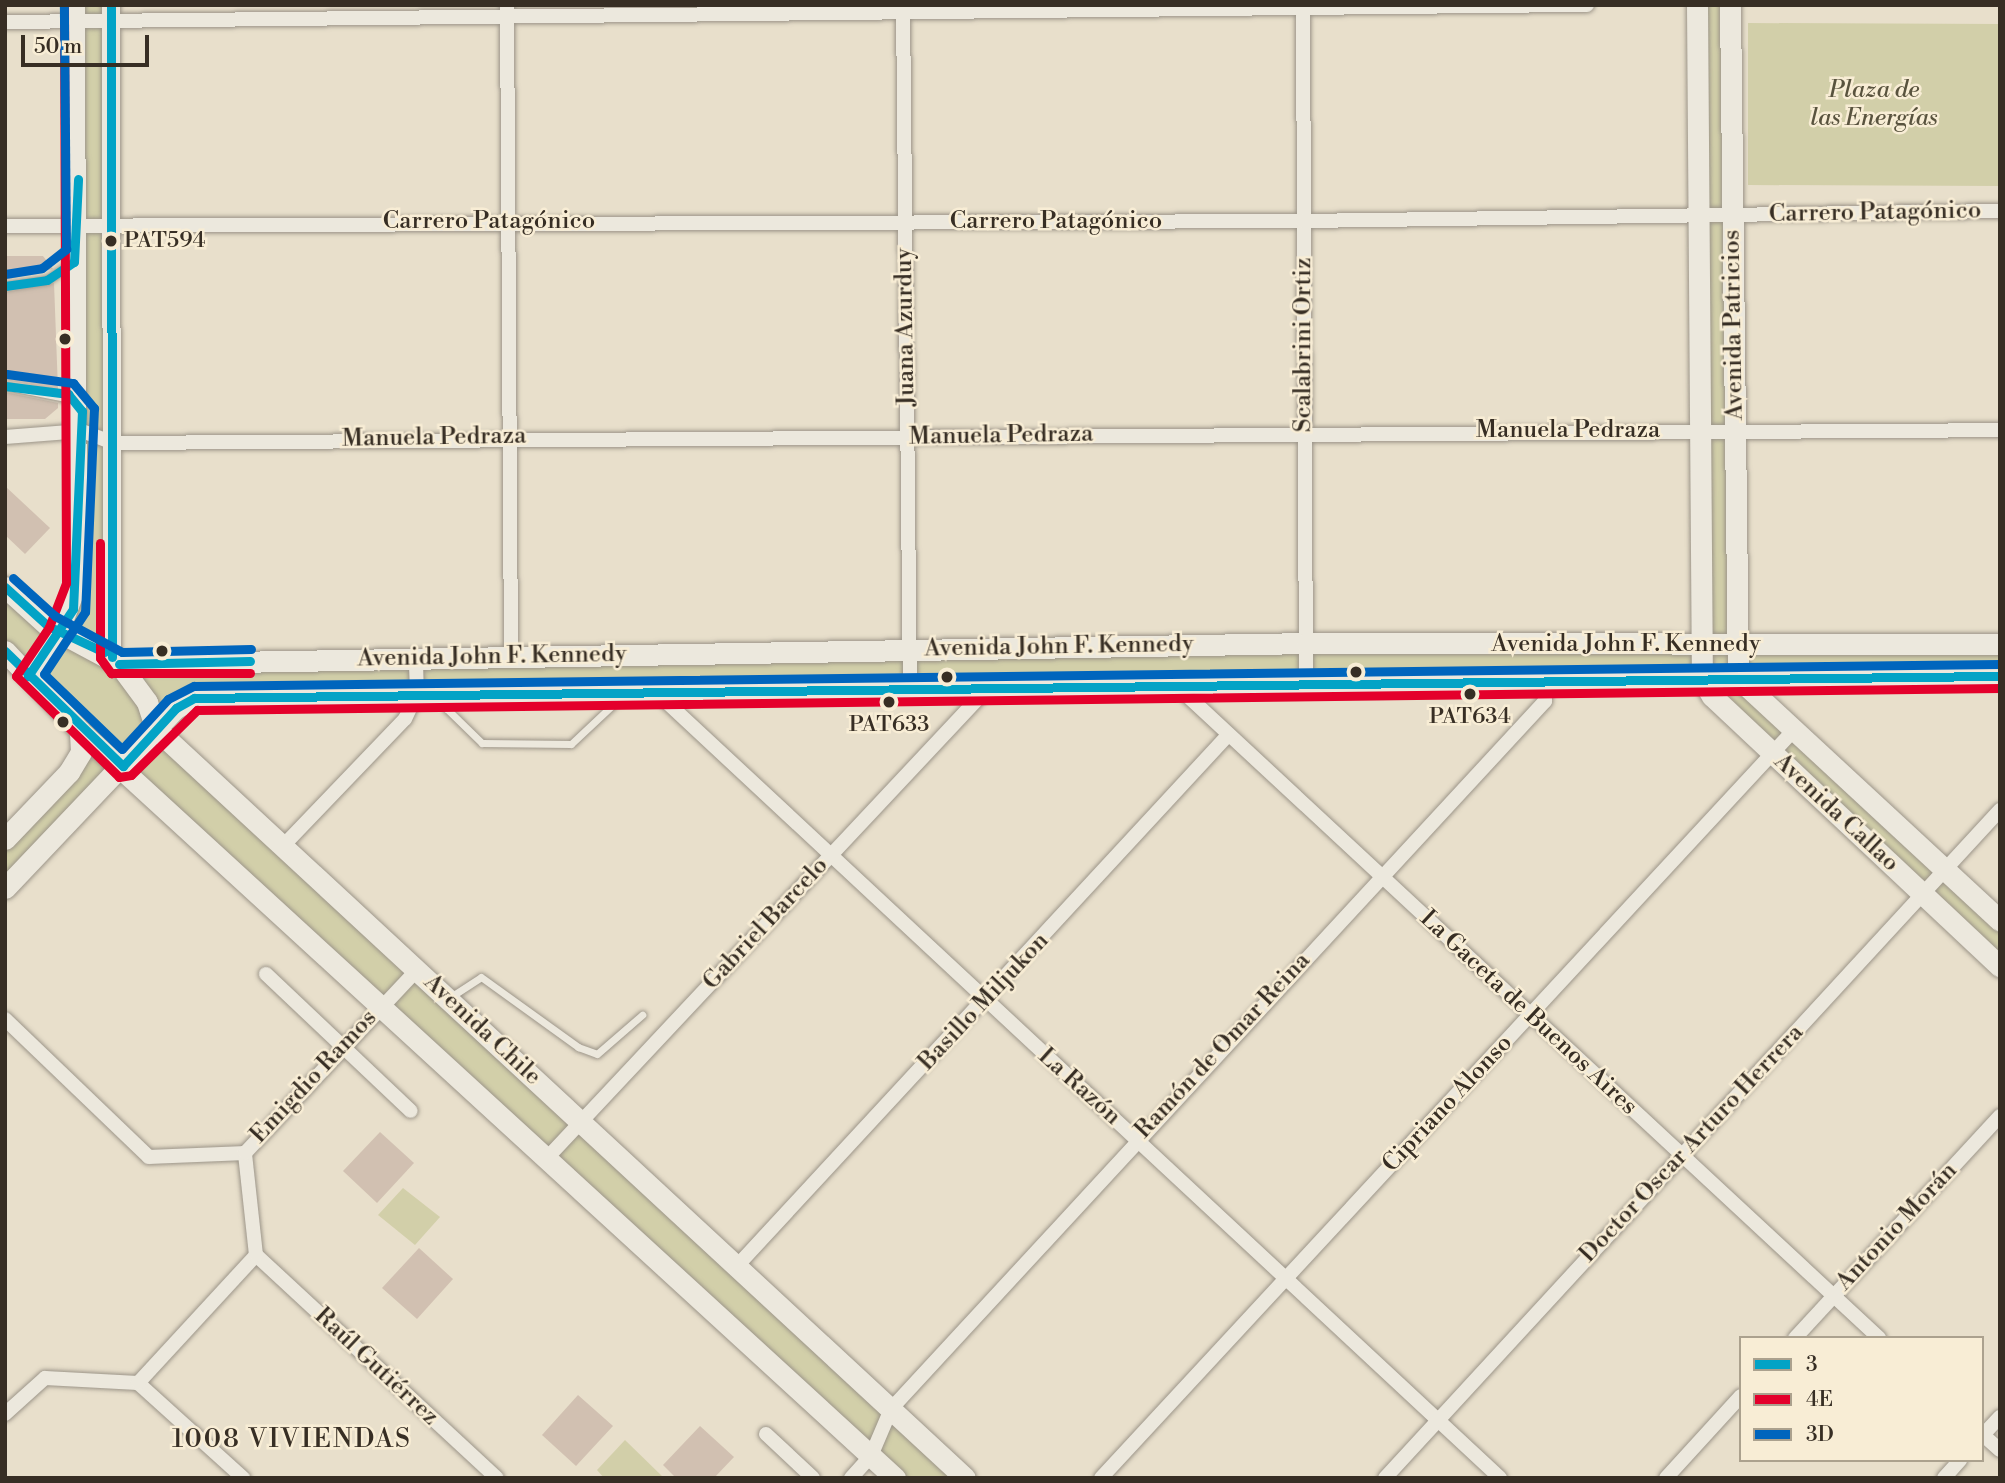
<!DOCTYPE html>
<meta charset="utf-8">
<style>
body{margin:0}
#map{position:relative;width:2005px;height:1483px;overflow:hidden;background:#e8dfcb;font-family:"Libre Bodoni",serif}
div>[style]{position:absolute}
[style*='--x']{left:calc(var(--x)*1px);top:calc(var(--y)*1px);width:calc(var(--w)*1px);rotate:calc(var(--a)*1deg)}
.green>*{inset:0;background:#d2cfa9}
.building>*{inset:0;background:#d1c0b1}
.roads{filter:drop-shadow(0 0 2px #9c9589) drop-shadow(0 0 2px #9c9589)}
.service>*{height:7px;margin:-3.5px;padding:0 3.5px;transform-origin:3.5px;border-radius:3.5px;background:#ece8dd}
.minor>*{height:14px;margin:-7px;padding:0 7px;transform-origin:7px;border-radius:7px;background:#ece8dd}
.tertiary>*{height:18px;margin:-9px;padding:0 9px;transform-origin:9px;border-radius:9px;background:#ece8dd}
.secondary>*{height:21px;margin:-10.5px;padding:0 10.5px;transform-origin:10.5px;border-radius:10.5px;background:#ece8dd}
.bus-1>*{height:9px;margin:-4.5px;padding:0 4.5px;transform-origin:4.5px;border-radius:4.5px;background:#03a3c6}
.bus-2>*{height:9px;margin:-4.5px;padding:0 4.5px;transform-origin:4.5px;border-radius:4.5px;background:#e4002b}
.bus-3>*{height:9px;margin:-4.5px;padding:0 4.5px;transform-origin:4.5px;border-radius:4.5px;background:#0065bd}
.dots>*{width:19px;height:19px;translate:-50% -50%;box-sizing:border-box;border:4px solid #f8edd5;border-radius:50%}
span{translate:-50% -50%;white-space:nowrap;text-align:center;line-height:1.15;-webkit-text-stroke:5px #f8edd5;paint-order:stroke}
.bus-label{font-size:22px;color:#372e24}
.left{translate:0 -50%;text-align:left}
.park-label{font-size:24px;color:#59533e;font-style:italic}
.street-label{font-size:24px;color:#372e24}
.neighbourhood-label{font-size:26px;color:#372e24;letter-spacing:2px}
.frame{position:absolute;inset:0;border:7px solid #372e24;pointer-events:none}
.legend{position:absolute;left:1739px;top:1336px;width:245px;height:126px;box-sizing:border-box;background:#f8edd5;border:2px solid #aba18e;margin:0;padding:9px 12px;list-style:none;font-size:21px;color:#372e24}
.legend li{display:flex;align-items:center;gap:14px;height:35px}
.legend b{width:35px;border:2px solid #aba18e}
.scale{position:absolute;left:21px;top:35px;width:128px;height:32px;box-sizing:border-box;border:4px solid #372e24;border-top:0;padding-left:9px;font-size:21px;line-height:24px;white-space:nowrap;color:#372e24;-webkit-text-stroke:5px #f8edd5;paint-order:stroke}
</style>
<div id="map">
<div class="green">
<div style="clip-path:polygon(76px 5px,111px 5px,112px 657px,1702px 645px,1697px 5px,1730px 5px,1738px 645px,2000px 644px,2000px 676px,1739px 678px,2000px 921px,2000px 966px,1707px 689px,194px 698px,156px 728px,965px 1478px,895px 1478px,123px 766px,5px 888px,5px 839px,69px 772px,80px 730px,5px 651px,5px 587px,47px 626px,73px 609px)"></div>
<div style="clip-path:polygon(1748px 23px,2000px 24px,2000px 186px,1748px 185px)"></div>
<div style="clip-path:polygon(403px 1188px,440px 1217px,415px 1245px,378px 1215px)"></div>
<div style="clip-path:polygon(625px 1440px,664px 1478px,604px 1478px,597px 1470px)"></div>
</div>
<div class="building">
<div style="clip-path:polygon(5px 256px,43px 256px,53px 269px,5px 280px)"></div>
<div style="clip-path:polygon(54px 283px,58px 390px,5px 380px,5px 292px)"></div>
<div style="clip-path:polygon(5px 392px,58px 403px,58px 408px,45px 419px,5px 419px)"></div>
<div style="clip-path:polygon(5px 486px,50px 528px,25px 554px,5px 535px)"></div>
<div style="clip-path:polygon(380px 1132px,414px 1163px,377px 1203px,343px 1171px)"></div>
<div style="clip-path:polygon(419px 1248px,453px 1279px,417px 1319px,382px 1288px)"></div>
<div style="clip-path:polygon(578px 1395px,613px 1426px,576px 1466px,542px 1435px)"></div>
<div style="clip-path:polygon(700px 1426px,734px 1457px,714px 1478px,676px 1478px,663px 1465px)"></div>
</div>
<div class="roads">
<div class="service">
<div style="--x:5;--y:286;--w:42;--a:-8.1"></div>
<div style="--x:47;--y:280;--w:32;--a:-34"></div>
<div style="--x:5;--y:386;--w:71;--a:11.3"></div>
<div style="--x:445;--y:698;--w:11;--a:80"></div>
<div style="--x:447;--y:709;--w:49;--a:44.2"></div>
<div style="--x:482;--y:743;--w:89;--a:0.6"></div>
<div style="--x:571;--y:744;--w:67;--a:-43.2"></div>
<div style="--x:449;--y:998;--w:38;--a:-33"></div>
<div style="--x:481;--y:977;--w:120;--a:35.8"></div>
<div style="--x:578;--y:1047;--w:20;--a:20"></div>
<div style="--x:597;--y:1054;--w:60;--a:-40.9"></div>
</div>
<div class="minor">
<div style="--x:507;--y:5;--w:651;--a:89.65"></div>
<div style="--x:903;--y:5;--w:686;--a:89.42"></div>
<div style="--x:1303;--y:5;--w:679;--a:89.75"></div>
<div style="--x:5;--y:22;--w:1582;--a:-0.62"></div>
<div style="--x:5;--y:226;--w:1298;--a:-0.22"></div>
<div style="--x:1303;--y:221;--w:697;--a:-0.82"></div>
<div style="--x:5;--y:437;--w:77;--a:-4.5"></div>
<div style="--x:82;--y:431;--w:33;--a:21"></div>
<div style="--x:113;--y:443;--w:1887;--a:-0.39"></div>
<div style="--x:1178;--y:687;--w:957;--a:42.88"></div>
<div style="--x:659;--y:695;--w:1149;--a:42.95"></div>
<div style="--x:283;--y:846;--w:176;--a:-46.2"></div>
<div style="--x:405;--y:719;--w:29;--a:-65"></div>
<div style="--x:417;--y:693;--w:34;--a:-92"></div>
<div style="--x:266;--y:974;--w:199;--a:43.4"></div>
<div style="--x:5;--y:1019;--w:199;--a:43.8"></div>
<div style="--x:149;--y:1157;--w:96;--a:-2.4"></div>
<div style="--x:548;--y:1157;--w:639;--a:-46.84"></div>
<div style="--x:256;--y:1255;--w:328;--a:42.8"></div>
<div style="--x:737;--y:1266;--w:723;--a:-47.24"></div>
<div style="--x:1795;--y:1338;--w:302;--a:-47.3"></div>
<div style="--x:138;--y:1383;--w:142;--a:42.1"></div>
<div style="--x:5;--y:1414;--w:54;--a:-42"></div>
<div style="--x:45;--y:1378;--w:93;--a:3.1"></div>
<div style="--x:138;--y:1383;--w:174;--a:-47.3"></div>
<div style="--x:256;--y:1255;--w:103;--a:-96.2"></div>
<div style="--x:245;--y:1153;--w:251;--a:-46.8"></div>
<div style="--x:766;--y:1434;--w:64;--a:43.1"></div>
<div style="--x:1982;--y:1434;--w:24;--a:42"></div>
<div style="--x:1982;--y:1436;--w:26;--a:-47"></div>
<div style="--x:851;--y:1478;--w:30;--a:-48"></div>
<div style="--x:871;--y:1456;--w:51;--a:-66.9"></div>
<div style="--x:891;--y:1409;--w:964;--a:-47.27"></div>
<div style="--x:1545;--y:701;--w:20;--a:-93"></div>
<div style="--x:1101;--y:1478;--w:1020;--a:-47.19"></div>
<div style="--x:1385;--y:1478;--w:908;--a:-47.37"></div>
<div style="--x:1666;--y:1478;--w:111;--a:-47.6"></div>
<div style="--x:1944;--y:1478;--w:24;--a:-48"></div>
</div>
<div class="tertiary">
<div style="--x:111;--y:5;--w:652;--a:89.91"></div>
<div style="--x:28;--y:676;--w:54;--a:-53.3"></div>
<div style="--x:60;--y:633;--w:51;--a:-69.4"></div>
<div style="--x:78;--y:585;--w:580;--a:-90.2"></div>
</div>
<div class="secondary">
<div style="--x:1697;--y:5;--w:675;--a:89.58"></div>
<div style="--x:1702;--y:680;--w:19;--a:58"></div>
<div style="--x:1712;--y:696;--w:395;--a:43.2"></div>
<div style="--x:1730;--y:5;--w:673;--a:89.32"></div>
<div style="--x:1738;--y:678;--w:357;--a:42.8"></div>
<div style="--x:5;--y:587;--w:58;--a:42.2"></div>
<div style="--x:48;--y:626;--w:81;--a:28.2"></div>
<div style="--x:119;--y:664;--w:47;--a:53.6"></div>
<div style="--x:147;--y:702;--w:28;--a:72"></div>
<div style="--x:156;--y:729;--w:1102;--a:42.79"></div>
<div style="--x:5;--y:651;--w:110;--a:46.8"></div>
<div style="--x:80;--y:731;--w:1106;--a:42.51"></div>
<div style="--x:119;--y:664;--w:1188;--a:-1.01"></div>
<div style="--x:1307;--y:643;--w:693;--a:0.08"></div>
<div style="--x:5;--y:839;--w:93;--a:-46.3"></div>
<div style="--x:69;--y:772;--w:23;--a:-59"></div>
<div style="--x:81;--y:752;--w:21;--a:-93"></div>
<div style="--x:5;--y:888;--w:248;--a:-46.5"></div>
<div style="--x:176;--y:708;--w:21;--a:-29"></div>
<div style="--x:194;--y:698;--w:1806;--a:-0.7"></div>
</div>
</div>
<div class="bus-1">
<div style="--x:111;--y:5;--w:652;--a:89.91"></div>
<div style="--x:5;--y:286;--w:42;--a:-8.1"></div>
<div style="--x:47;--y:280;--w:32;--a:-34"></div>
<div style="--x:74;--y:262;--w:83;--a:-87.2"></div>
<div style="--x:5;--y:386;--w:64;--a:7.2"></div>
<div style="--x:68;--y:394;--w:22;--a:51"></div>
<div style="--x:82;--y:411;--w:198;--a:92.6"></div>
<div style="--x:73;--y:609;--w:81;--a:123.9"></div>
<div style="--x:5;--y:587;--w:58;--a:42.2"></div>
<div style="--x:48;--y:626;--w:62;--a:24.9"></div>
<div style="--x:5;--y:651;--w:165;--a:44.3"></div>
<div style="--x:123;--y:766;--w:79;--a:-47.6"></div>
<div style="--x:176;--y:708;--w:21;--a:-29"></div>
<div style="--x:194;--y:698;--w:1806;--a:-0.7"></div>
<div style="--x:119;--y:664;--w:131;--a:-1.3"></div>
</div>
<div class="bus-2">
<div style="--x:64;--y:5;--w:578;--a:89.8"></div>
<div style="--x:66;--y:583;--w:47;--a:111.1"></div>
<div style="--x:49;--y:627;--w:59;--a:124"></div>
<div style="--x:16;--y:676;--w:144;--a:44.4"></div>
<div style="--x:119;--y:777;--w:12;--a:-9"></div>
<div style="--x:131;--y:775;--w:93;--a:-44.6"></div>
<div style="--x:197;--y:710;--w:1803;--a:-0.7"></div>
<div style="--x:100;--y:543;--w:115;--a:90"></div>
<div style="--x:100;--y:658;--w:19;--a:54"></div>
<div style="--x:111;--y:673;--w:139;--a:0"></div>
</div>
<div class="bus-3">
<div style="--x:5;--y:274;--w:37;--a:-9"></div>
<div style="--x:42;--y:268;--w:31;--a:-38"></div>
<div style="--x:66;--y:249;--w:244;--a:-90.5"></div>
<div style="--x:7;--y:374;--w:67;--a:7.8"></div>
<div style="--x:73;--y:383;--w:33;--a:50"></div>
<div style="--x:94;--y:408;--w:204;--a:92.5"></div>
<div style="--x:85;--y:612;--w:74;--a:123.5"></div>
<div style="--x:44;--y:674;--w:108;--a:43.9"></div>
<div style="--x:122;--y:749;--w:68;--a:-47.4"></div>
<div style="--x:168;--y:699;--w:29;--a:-27"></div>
<div style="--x:194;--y:686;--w:1806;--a:-0.7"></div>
<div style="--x:13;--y:578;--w:57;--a:42.1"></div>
<div style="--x:55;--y:616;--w:76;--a:28.2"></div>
<div style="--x:122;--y:652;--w:129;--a:-1.3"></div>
</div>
<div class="dots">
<div style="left:111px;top:241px;background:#372e24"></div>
<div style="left:65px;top:339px;background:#372e24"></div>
<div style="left:162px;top:651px;background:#372e24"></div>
<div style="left:1356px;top:672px;background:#372e24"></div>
<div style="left:947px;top:677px;background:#372e24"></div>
<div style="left:1470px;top:694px;background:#372e24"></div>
<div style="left:889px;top:702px;background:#372e24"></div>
<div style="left:63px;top:722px;background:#372e24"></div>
</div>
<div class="bus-label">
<span class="left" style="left:124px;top:241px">PAT594</span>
<span style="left:1470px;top:717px">PAT634</span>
<span style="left:889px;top:725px">PAT633</span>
</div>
<div class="park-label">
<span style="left:1874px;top:105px">Plaza de<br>las Energías</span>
</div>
<div class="street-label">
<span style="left:1875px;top:213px;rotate:-1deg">Carrero Patagónico</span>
<span style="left:489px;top:222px">Carrero Patagónico</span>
<span style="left:1056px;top:222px">Carrero Patagónico</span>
<span style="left:1734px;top:325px;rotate:-91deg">Avenida Patricios</span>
<span style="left:906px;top:327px;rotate:-91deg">Juana Azurduy</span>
<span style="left:1304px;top:345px;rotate:-90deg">Scalabrini Ortiz</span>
<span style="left:1568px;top:431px">Manuela Pedraza</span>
<span style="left:1001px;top:436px;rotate:-1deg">Manuela Pedraza</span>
<span style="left:434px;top:438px;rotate:-1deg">Manuela Pedraza</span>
<span style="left:1626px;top:645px">Avenida John F. Kennedy</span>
<span style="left:1059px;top:647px;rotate:-1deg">Avenida John F. Kennedy</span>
<span style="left:492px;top:657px;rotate:-1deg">Avenida John F. Kennedy</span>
<span style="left:1836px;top:813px;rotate:43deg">Avenida Callao</span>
<span style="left:766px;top:924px;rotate:-47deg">Gabriel Barcelo</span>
<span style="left:984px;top:1002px;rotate:-47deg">Basillo Miljukon</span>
<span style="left:1528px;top:1013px;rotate:43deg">La Gaceta de Buenos Aires</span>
<span style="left:482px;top:1030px;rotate:43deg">Avenida Chile</span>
<span style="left:1223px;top:1046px;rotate:-47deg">Ramón de Omar Reina</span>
<span style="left:314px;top:1077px;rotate:-47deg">Emigdio Ramos</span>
<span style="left:1079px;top:1087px;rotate:42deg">La Razón</span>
<span style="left:1448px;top:1104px;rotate:-47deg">Cipriano Alonso</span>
<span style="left:1692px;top:1144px;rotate:-47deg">Doctor Oscar Arturo Herrera</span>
<span style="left:1897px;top:1227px;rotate:-47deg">Antonio Morán</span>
<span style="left:376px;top:1367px;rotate:43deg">Raúl Gutiérrez</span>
</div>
<div class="neighbourhood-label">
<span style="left:292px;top:1440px">1008 VIVIENDAS</span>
</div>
<div class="frame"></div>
<ul class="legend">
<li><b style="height:9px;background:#03a3c6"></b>3</li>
<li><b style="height:9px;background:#e4002b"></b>4E</li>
<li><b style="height:9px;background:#0065bd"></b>3D</li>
</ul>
<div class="scale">50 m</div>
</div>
